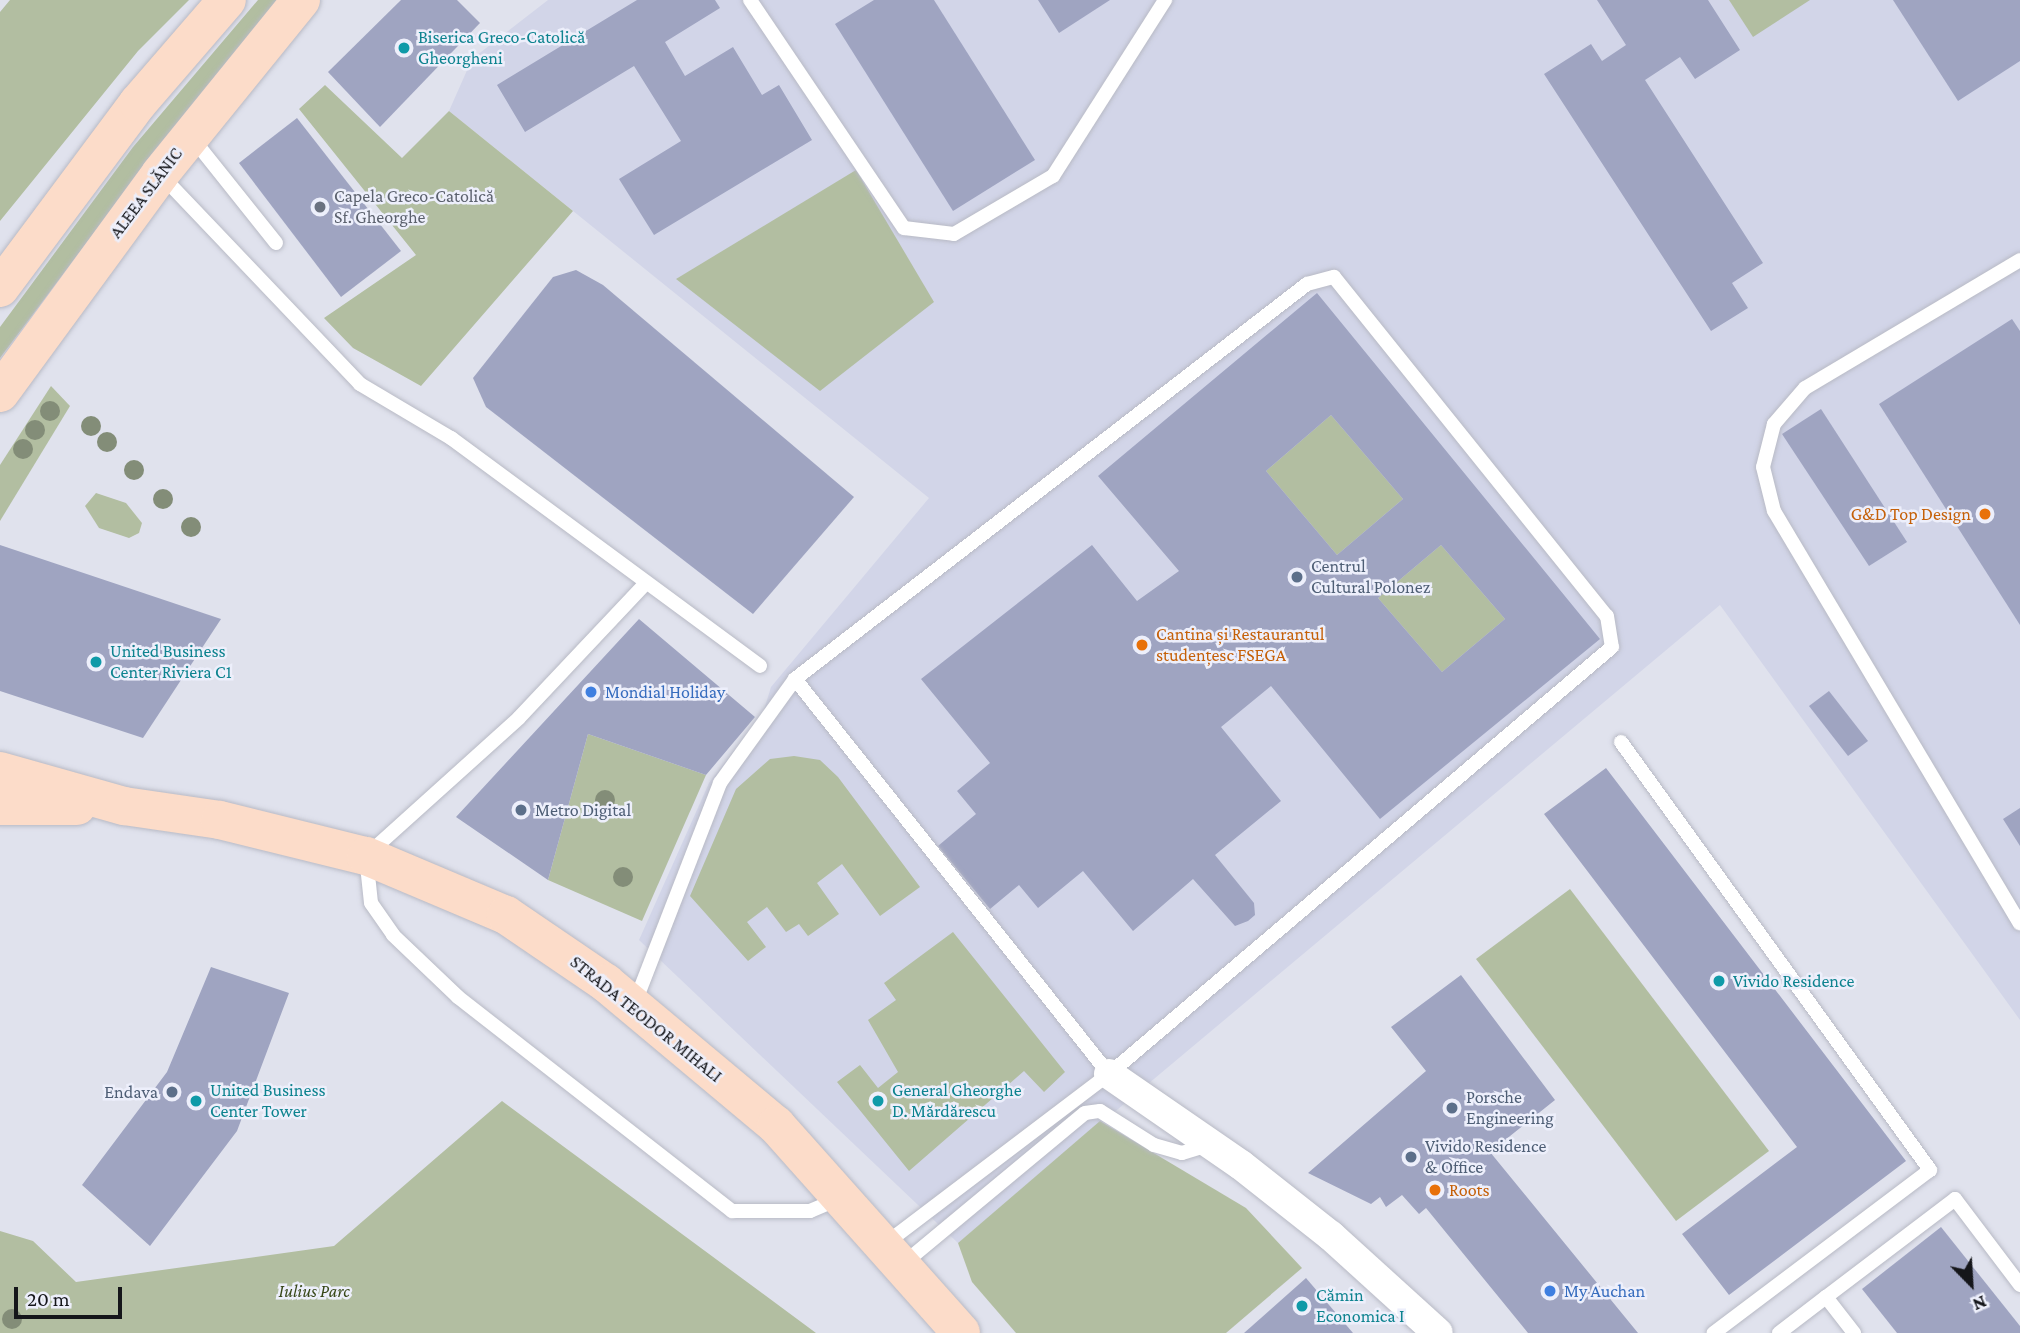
<!DOCTYPE html>
<meta charset="utf-8">
<style>
body{margin:0}
#map{position:relative;width:2020px;height:1333px;overflow:hidden;background:#e0e2ed;font-family:"Crimson Pro",serif}
div>[style]{position:absolute}
[style*='--x']{left:calc(var(--x)*1px);top:calc(var(--y)*1px);width:calc(var(--w)*1px);rotate:calc(var(--a)*1deg)}
.built>*{inset:0;background:#d2d5e8}
.green>*{inset:0;background:#b2bea1}
.building>*{inset:0;background:#9fa4c1}
.roads{filter:drop-shadow(0 0 2px #b8bac5) drop-shadow(0 0 2px #b8bac5)}
.service>*{height:14px;margin:-7px;padding:0 7px;transform-origin:7px;border-radius:7px;background:#fff}
.minor>*{height:30px;margin:-15px;padding:0 15px;transform-origin:15px;border-radius:15px;background:#fff}
.secondary>*{height:38px;margin:-19px;padding:0 19px;transform-origin:19px;border-radius:19px;background:#fcdcc9}
.trees>*{width:20px;height:20px;margin:-10px;border-radius:50%;background:#838d78}
.dots>*{width:19px;height:19px;translate:-50% -50%;box-sizing:border-box;border:4px solid #edeffb;border-radius:50%}
span{translate:-50% -50%;white-space:nowrap;text-align:center;line-height:1.15;-webkit-text-stroke:5px #edeffb;paint-order:stroke}
.culture-label{font-size:18px;color:#0d838f}
.left{translate:0 -50%;text-align:left}
.street-label{font-size:18px;color:#15161a}
.worship-label{font-size:18px;color:#5b616d}
.food-label{font-size:18px;color:#c56008}
.right{translate:-100% -50%;text-align:right}
.service-label{font-size:18px;color:#4e5e75}
.shop-label{font-size:18px;color:#366cbe}
.park-label{font-size:18px;color:#374718;font-style:italic}
.north{position:absolute;left:1936px;top:1249px;width:70px;height:70px;-webkit-text-stroke:5px #edeffb;paint-order:stroke;rotate:156deg;font-size:19px;font-weight:700;line-height:28px;text-align:center;color:#15161a}
.north::after{content:'';display:block;margin:auto;width:24px;height:32px;background:#15161a;clip-path:polygon(50% 0,100% 100%,50% 72%,0 100%)}
.scale{position:absolute;left:14px;top:1287px;width:108px;height:32px;box-sizing:border-box;border:4px solid #15161a;border-top:0;padding-left:9px;font-size:21px;line-height:24px;white-space:nowrap;color:#15161a;-webkit-text-stroke:5px #edeffb;paint-order:stroke}
</style>
<div id="map">
<div class="built">
<div style="clip-path:polygon(548px 0,2020px 0,2020px 1020px,1720px 605px,958px 1243px,639px 940px,709px 783px,763px 713px,771px 687px,929px 498px,449px 111px,472px 59px)"></div>
</div>
<div class="green">
<div style="clip-path:polygon(10px 0,189px 0,138px 51px,0 221px,0 12px)"></div>
<div style="clip-path:polygon(258px 0,284px 0,148px 161px,0 358px,0 327px,133px 147px)"></div>
<div style="clip-path:polygon(1729px 0,1810px 0,1753px 37px)"></div>
<div style="clip-path:polygon(325px 85px,402px 158px,449px 111px,573px 211px,421px 386px,353px 348px,324px 318px,416px 255px,299px 109px)"></div>
<div style="clip-path:polygon(856px 170px,934px 302px,820px 391px,676px 279px)"></div>
<div style="clip-path:polygon(51px 386px,70px 406px,0 521px,0 465px)"></div>
<div style="clip-path:polygon(1331px 415px,1403px 499px,1337px 555px,1266px 471px)"></div>
<div style="clip-path:polygon(96px 493px,126px 503px,142px 523px,139px 533px,129px 538px,99px 528px,85px 506px)"></div>
<div style="clip-path:polygon(1441px 545px,1505px 619px,1442px 672px,1378px 598px)"></div>
<div style="clip-path:polygon(588px 734px,706px 775px,642px 921px,548px 880px)"></div>
<div style="clip-path:polygon(794px 756px,820px 760px,838px 777px,920px 887px,880px 916px,842px 864px,817px 883px,839px 914px,808px 936px,799px 924px,786px 932px,767px 907px,747px 922px,766px 947px,748px 961px,690px 896px,736px 789px,770px 759px)"></div>
<div style="clip-path:polygon(1570px 889px,1769px 1151px,1676px 1221px,1476px 959px)"></div>
<div style="clip-path:polygon(953px 932px,1065px 1072px,1044px 1092px,1024px 1071px,909px 1171px,837px 1082px,860px 1065px,878px 1088px,898px 1072px,868px 1020px,896px 1000px,884px 983px)"></div>
<div style="clip-path:polygon(502px 1101px,816px 1333px,0 1333px,0 1231px,33px 1241px,76px 1282px,334px 1246px)"></div>
<div style="clip-path:polygon(1100px 1121px,1246px 1208px,1302px 1268px,1226px 1333px,1016px 1333px,972px 1282px,958px 1243px)"></div>
</div>
<div class="building">
<div style="clip-path:polygon(401px 0,457px 0,480px 23px,380px 127px,328px 72px)"></div>
<div style="clip-path:polygon(637px 0,715px 0,720px 8px,665px 42px,685px 76px,733px 47px,762px 95px,779px 85px,812px 140px,654px 235px,619px 179px,681px 141px,634px 66px,525px 132px,497px 85px)"></div>
<div style="clip-path:polygon(874px 0,934px 0,1035px 160px,953px 211px,835px 24px)"></div>
<div style="clip-path:polygon(1038px 0,1110px 0,1059px 33px)"></div>
<div style="clip-path:polygon(1597px 0,1708px 0,1740px 50px,1695px 79px,1680px 57px,1645px 80px,1763px 263px,1732px 283px,1748px 308px,1711px 331px,1544px 74px,1591px 44px,1602px 61px,1626px 45px)"></div>
<div style="clip-path:polygon(1893px 0,2020px 0,2020px 61px,1958px 101px)"></div>
<div style="clip-path:polygon(297px 118px,401px 251px,341px 297px,239px 163px)"></div>
<div style="clip-path:polygon(576px 270px,603px 285px,854px 497px,753px 614px,486px 407px,473px 378px,553px 277px)"></div>
<div style="clip-path:polygon(evenodd,1317px 293px,1600px 639px,1380px 819px,1271px 686px,1221px 727px,1281px 801px,1215px 855px,1254px 903px,1255px 915px,1248px 921px,1235px 926px,1193px 879px,1133px 931px,1083px 871px,1038px 908px,1019px 885px,990px 909px,938px 846px,976px 814px,957px 791px,990px 763px,921px 679px,1092px 545px,1137px 601px,1179px 571px,1098px 476px,1317px 293px,1331px 415px,1403px 499px,1337px 555px,1266px 471px,1331px 415px,1317px 293px,1441px 545px,1505px 619px,1442px 672px,1378px 598px,1441px 545px)"></div>
<div style="clip-path:polygon(2012px 319px,2020px 331px,2020px 625px,1879px 404px)"></div>
<div style="clip-path:polygon(1821px 409px,1907px 542px,1869px 566px,1782px 434px)"></div>
<div style="clip-path:polygon(0 545px,221px 619px,143px 738px,0 691px)"></div>
<div style="clip-path:polygon(639px 619px,755px 717px,706px 775px,588px 734px,548px 880px,456px 817px)"></div>
<div style="clip-path:polygon(1829px 691px,1868px 741px,1848px 756px,1809px 706px)"></div>
<div style="clip-path:polygon(1606px 768px,1906px 1161px,1729px 1295px,1682px 1234px,1797px 1147px,1544px 814px)"></div>
<div style="clip-path:polygon(2020px 808px,2020px 846px,2003px 819px)"></div>
<div style="clip-path:polygon(211px 967px,289px 993px,237px 1131px,150px 1246px,82px 1185px,167px 1072px)"></div>
<div style="clip-path:polygon(1461px 975px,1555px 1100px,1490px 1152px,1638px 1333px,1528px 1333px,1426px 1208px,1419px 1214px,1402px 1195px,1386px 1207px,1380px 1197px,1371px 1204px,1308px 1173px,1426px 1071px,1391px 1027px)"></div>
<div style="clip-path:polygon(1941px 1227px,2020px 1326px,2020px 1333px,1897px 1333px,1862px 1289px)"></div>
<div style="clip-path:polygon(1306px 1278px,1353px 1333px,1244px 1333px)"></div>
</div>
<div class="roads">
<div class="service">
<div style="--x:750;--y:0;--w:275;--a:56"></div>
<div style="--x:904;--y:228;--w:50;--a:6.8"></div>
<div style="--x:954;--y:234;--w:115;--a:-30.4"></div>
<div style="--x:1053;--y:176;--w:209;--a:-57.5"></div>
<div style="--x:193;--y:139;--w:133;--a:51.4"></div>
<div style="--x:161;--y:175;--w:289;--a:46.4"></div>
<div style="--x:360;--y:384;--w:106;--a:30.7"></div>
<div style="--x:451;--y:438;--w:384;--a:36.4"></div>
<div style="--x:2020;--y:260;--w:250;--a:149.2"></div>
<div style="--x:1805;--y:388;--w:48;--a:130.7"></div>
<div style="--x:1774;--y:424;--w:44;--a:104.3"></div>
<div style="--x:1763;--y:467;--w:45;--a:76"></div>
<div style="--x:1774;--y:511;--w:480;--a:59.2"></div>
<div style="--x:646;--y:583;--w:185;--a:133.3"></div>
<div style="--x:519;--y:718;--w:206;--a:138"></div>
<div style="--x:366;--y:856;--w:47;--a:83.9"></div>
<div style="--x:371;--y:903;--w:39;--a:55"></div>
<div style="--x:393;--y:935;--w:90;--a:43.6"></div>
<div style="--x:458;--y:997;--w:348;--a:38"></div>
<div style="--x:732;--y:1211;--w:78;--a:0"></div>
<div style="--x:810;--y:1211;--w:33;--a:-23"></div>
<div style="--x:795;--y:679;--w:505;--a:51.52"></div>
<div style="--x:1621;--y:742;--w:528;--a:54.17"></div>
<div style="--x:1930;--y:1170;--w:271;--a:143"></div>
<div style="--x:634;--y:1005;--w:238;--a:-68.8"></div>
<div style="--x:720;--y:783;--w:128;--a:-54.2"></div>
<div style="--x:795;--y:679;--w:647;--a:-37.65"></div>
<div style="--x:1307;--y:284;--w:28;--a:-15"></div>
<div style="--x:1334;--y:277;--w:435;--a:51.2"></div>
<div style="--x:1607;--y:616;--w:31;--a:81"></div>
<div style="--x:1612;--y:647;--w:660;--a:139.67"></div>
<div style="--x:1109;--y:1074;--w:281;--a:142.8"></div>
<div style="--x:903;--y:1264;--w:236;--a:-39.7"></div>
<div style="--x:1085;--y:1113;--w:15;--a:-8"></div>
<div style="--x:1100;--y:1111;--w:64;--a:32.2"></div>
<div style="--x:1154;--y:1145;--w:29;--a:16"></div>
<div style="--x:1182;--y:1153;--w:28;--a:-17"></div>
<div style="--x:1826;--y:1297;--w:162;--a:-37.2"></div>
<div style="--x:1955;--y:1199;--w:108;--a:52.9"></div>
<div style="--x:1779;--y:1333;--w:59;--a:-37.5"></div>
<div style="--x:1826;--y:1297;--w:46;--a:52.1"></div>
</div>
<div class="minor">
<div style="--x:1109;--y:1074;--w:160;--a:34.6"></div>
<div style="--x:1241;--y:1165;--w:115;--a:38.3"></div>
<div style="--x:1331;--y:1236;--w:144;--a:42.2"></div>
</div>
<div class="secondary">
<div style="--x:0;--y:288;--w:231;--a:-53.3"></div>
<div style="--x:138;--y:103;--w:136;--a:-49.2"></div>
<div style="--x:0;--y:393;--w:271;--a:-53.8"></div>
<div style="--x:160;--y:174;--w:224;--a:-51"></div>
<div style="--x:0;--y:771;--w:129;--a:15.8"></div>
<div style="--x:124;--y:806;--w:97;--a:8.3"></div>
<div style="--x:220;--y:820;--w:150;--a:13.9"></div>
<div style="--x:366;--y:856;--w:152;--a:22.9"></div>
<div style="--x:506;--y:915;--w:121;--a:34.2"></div>
<div style="--x:606;--y:983;--w:222;--a:39.9"></div>
<div style="--x:776;--y:1125;--w:278;--a:48.3"></div>
<div style="--x:0;--y:806;--w:77;--a:0"></div>
</div>
</div>
<div class="trees">
<div style="left:50px;top:411px"></div>
<div style="left:91px;top:426px"></div>
<div style="left:35px;top:430px"></div>
<div style="left:107px;top:442px"></div>
<div style="left:23px;top:449px"></div>
<div style="left:134px;top:470px"></div>
<div style="left:163px;top:499px"></div>
<div style="left:191px;top:527px"></div>
<div style="left:605px;top:800px"></div>
<div style="left:623px;top:877px"></div>
<div style="left:12px;top:1319px"></div>
</div>
<div class="dots">
<div style="left:404px;top:48px;background:#0f9aa8"></div>
<div style="left:320px;top:207px;background:#6b7280"></div>
<div style="left:1985px;top:514px;background:#e8710a"></div>
<div style="left:1297px;top:577px;background:#5c6f8a"></div>
<div style="left:1142px;top:645px;background:#e8710a"></div>
<div style="left:96px;top:662px;background:#0f9aa8"></div>
<div style="left:591px;top:692px;background:#3f7fe0"></div>
<div style="left:521px;top:810px;background:#5c6f8a"></div>
<div style="left:1719px;top:981px;background:#0f9aa8"></div>
<div style="left:172px;top:1092px;background:#5c6f8a"></div>
<div style="left:196px;top:1101px;background:#0f9aa8"></div>
<div style="left:878px;top:1101px;background:#0f9aa8"></div>
<div style="left:1452px;top:1108px;background:#5c6f8a"></div>
<div style="left:1411px;top:1157px;background:#5c6f8a"></div>
<div style="left:1435px;top:1190px;background:#e8710a"></div>
<div style="left:1550px;top:1291px;background:#3f7fe0"></div>
<div style="left:1302px;top:1306px;background:#0f9aa8"></div>
</div>
<div class="culture-label">
<span class="left" style="left:418px;top:48px">Biserica Greco-Catolică<br>Gheorgheni</span>
<span class="left" style="left:110px;top:662px">United Business<br>Center Riviera C1</span>
<span class="left" style="left:1733px;top:981px">Vivido Residence</span>
<span class="left" style="left:210px;top:1101px">United Business<br>Center Tower</span>
<span class="left" style="left:892px;top:1101px">General Gheorghe<br>D. Mărdărescu</span>
<span class="left" style="left:1316px;top:1306px">Cămin<br>Economica I</span>
</div>
<div class="street-label">
<span style="left:146px;top:193px;rotate:-53deg">ALEEA SLĂNIC</span>
<span style="left:646px;top:1019px;rotate:39deg">STRADA TEODOR MIHALI</span>
</div>
<div class="worship-label">
<span class="left" style="left:334px;top:207px">Capela Greco-Catolică<br>Sf. Gheorghe</span>
</div>
<div class="food-label">
<span class="right" style="left:1971px;top:514px">G&amp;D Top Design</span>
<span class="left" style="left:1156px;top:645px">Cantina și Restaurantul<br>studențesc FSEGA</span>
<span class="left" style="left:1449px;top:1190px">Roots</span>
</div>
<div class="service-label">
<span class="left" style="left:1311px;top:577px">Centrul<br>Cultural Polonez</span>
<span class="left" style="left:535px;top:810px">Metro Digital</span>
<span class="right" style="left:158px;top:1092px">Endava</span>
<span class="left" style="left:1466px;top:1108px">Porsche<br>Engineering</span>
<span class="left" style="left:1425px;top:1157px">Vivido Residence<br>&amp; Office</span>
</div>
<div class="shop-label">
<span class="left" style="left:605px;top:692px">Mondial Holiday</span>
<span class="left" style="left:1564px;top:1291px">My Auchan</span>
</div>
<div class="park-label">
<span style="left:314px;top:1291px">Iulius Parc</span>
</div>
<div class="north">N</div>
<div class="scale">20 m</div>
</div>
